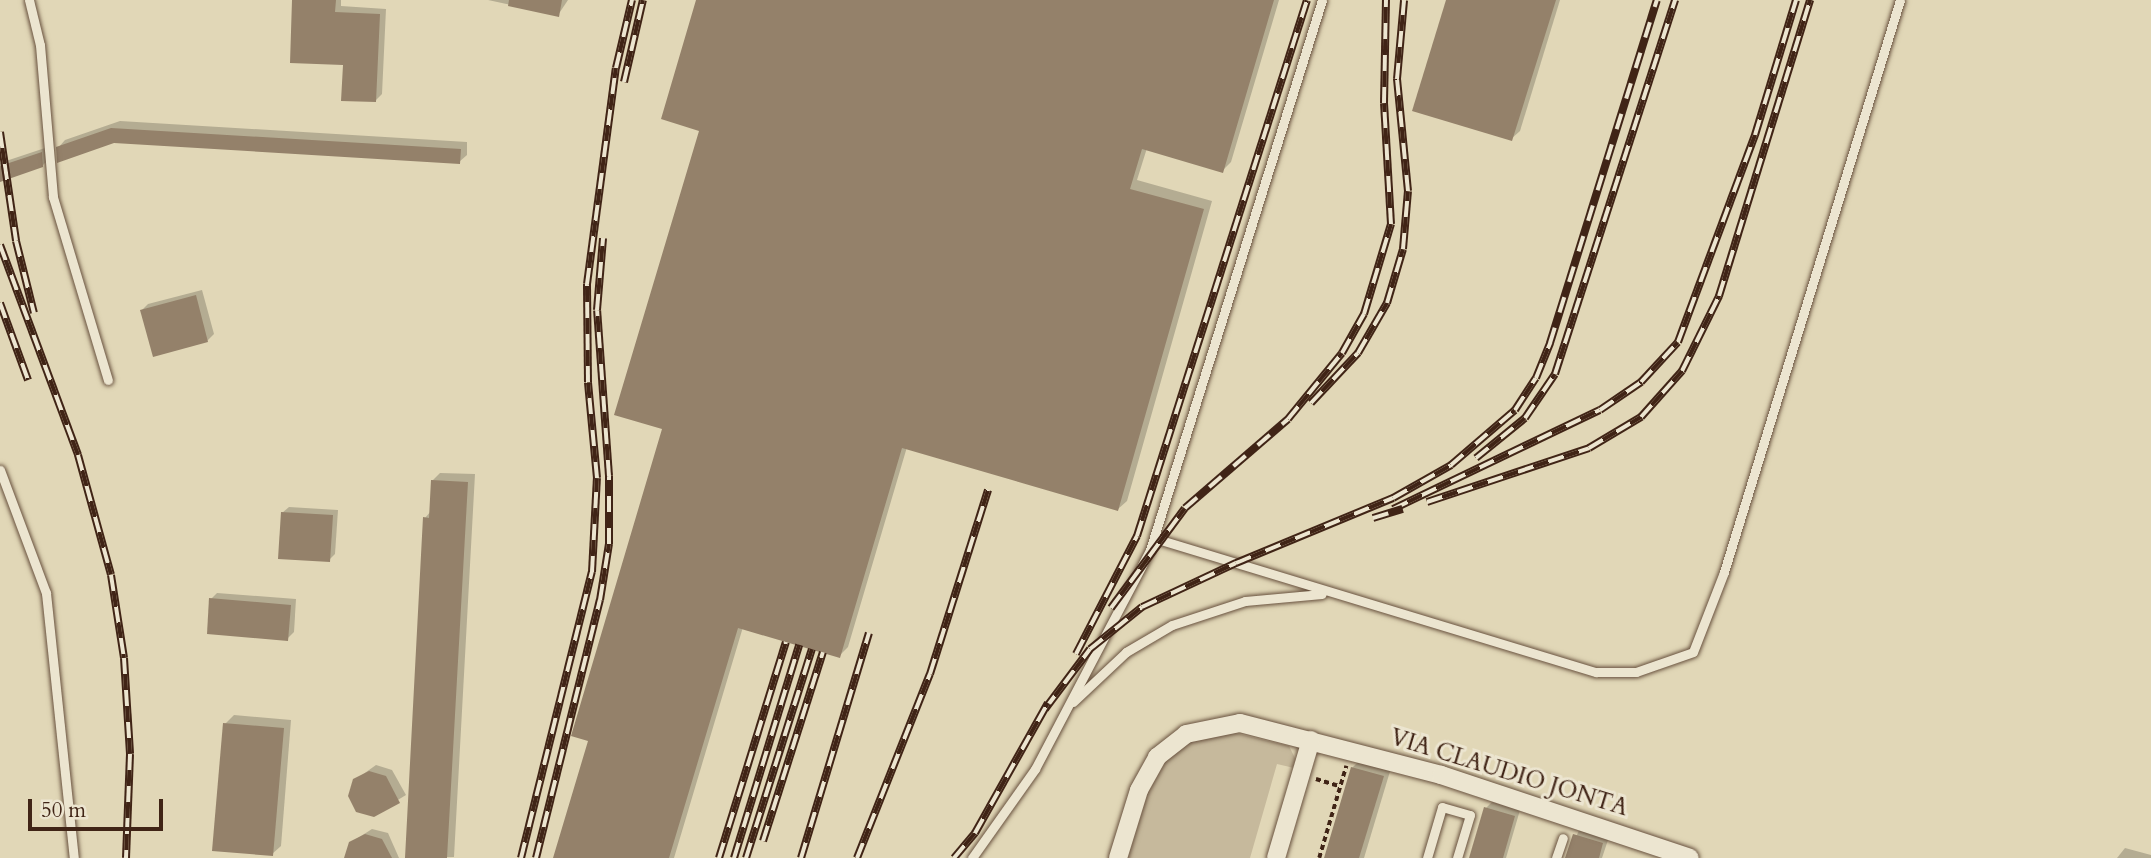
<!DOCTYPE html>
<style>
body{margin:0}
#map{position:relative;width:2151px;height:858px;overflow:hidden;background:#e1d7b7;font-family:Cardo,serif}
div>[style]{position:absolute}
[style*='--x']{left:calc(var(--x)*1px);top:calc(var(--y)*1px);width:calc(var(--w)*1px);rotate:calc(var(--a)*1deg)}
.green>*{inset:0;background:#c6b99c}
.shadow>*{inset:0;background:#0003}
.building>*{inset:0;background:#94816a}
.path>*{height:3.5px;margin-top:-1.75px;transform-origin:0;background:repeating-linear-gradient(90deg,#402416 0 5px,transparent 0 8.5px)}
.roads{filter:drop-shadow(0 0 2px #68513e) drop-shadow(0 0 2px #68513e)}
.lane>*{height:9px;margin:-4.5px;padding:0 4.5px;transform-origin:4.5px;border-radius:4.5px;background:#ece5d0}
.street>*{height:18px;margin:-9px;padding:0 9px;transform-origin:9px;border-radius:9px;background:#ece5d0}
.rail>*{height:8px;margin-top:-4px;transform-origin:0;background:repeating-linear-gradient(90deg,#ece5d0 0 16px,#402416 0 32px);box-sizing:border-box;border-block:2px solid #402416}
span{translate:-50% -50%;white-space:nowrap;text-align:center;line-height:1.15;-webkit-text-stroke:6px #ece5d0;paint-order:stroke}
.street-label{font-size:23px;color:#402416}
.scale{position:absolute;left:28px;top:799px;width:135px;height:32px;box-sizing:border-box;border:4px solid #402416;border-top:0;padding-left:9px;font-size:21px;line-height:24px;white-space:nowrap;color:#402416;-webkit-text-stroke:5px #ece5d0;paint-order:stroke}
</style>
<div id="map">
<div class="green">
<div style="clip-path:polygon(1235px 733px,1289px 746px,1296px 760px,1294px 768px,1277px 764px,1250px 858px,1128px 858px,1148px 793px,1166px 761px,1189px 742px)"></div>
</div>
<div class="shadow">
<div style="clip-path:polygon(294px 0,341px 0,341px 6px,386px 9px,382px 94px,375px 101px)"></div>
<div style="clip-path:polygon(488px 0,568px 0,558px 15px)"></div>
<div style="clip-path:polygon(698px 0,1279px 0,1231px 162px,1222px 171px,1147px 148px,1137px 180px,1212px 201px,1127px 501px,1118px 509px,907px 447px,848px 647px,839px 656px,743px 627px,674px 858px,555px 858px,590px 740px,665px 428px,701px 129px)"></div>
<div style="clip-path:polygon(1448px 0,1560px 0,1520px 131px,1511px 139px)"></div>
<div style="clip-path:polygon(120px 121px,467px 142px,467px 155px,459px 162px,114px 141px,58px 148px,65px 140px)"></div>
<div style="clip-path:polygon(48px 147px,49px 159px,42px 166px,0 181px,0 163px)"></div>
<div style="clip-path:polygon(202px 290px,214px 334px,207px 341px,142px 310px,148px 304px)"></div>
<div style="clip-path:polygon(440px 473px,475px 474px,454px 857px,407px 858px,425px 518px,431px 511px,432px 481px)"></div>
<div style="clip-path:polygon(289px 507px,338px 510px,335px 554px,329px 560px,282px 513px)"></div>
<div style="clip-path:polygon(217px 593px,296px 599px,294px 632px,287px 639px,211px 599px)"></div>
<div style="clip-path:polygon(234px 715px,291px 720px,281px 846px,272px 854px,225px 724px)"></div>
<div style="clip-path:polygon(1361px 759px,1391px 768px,1364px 858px,1326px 858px,1352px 768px)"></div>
<div style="clip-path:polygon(376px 765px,392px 770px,406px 795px,373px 815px,355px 780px)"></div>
<div style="clip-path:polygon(1492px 802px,1520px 810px,1506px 858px,1471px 858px,1486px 808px)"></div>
<div style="clip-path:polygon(1580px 828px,1609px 837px,1602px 858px,1567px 858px)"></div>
<div style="clip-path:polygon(372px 829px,388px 833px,399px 858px,346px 858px,350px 843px)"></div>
<div style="clip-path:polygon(2125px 848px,2151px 855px,2151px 858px,2117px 858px)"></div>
</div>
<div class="building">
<div style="clip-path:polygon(292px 0,336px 0,335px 12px,380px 14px,376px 102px,341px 101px,343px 65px,290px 63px)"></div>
<div style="clip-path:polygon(509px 0,562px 0,559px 17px,508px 6px)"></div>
<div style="clip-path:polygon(696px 0,1274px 0,1223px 173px,1142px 149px,1130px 189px,1204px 209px,1118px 511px,902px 448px,840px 658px,738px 628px,669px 858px,553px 858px,588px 741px,571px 736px,662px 429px,614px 415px,699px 131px,661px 119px)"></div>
<div style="clip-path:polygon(1446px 0,1556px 0,1512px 141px,1412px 111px)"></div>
<div style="clip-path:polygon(111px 128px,461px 149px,460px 164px,114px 143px,57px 163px,56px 147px)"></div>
<div style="clip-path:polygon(42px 152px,43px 167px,0 182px,0 166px)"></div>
<div style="clip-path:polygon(196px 295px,208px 342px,153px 357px,140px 310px)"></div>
<div style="clip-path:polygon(431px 480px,468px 482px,447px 858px,405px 858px,423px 517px,429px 518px)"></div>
<div style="clip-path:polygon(281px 512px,333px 515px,330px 562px,278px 559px)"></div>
<div style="clip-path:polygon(209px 598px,291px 605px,288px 641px,207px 634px)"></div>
<div style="clip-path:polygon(223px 723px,284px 728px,273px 856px,212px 851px)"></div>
<div style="clip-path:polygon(1351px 767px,1384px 776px,1359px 858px,1324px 858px)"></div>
<div style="clip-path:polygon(369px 771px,386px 776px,400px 803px,374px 817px,356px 812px,348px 796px,353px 779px)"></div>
<div style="clip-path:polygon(1484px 807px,1515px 816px,1503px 858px,1469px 858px)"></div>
<div style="clip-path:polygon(365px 834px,382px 839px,392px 858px,344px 858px,349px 842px)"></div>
<div style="clip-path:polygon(1573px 834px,1603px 843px,1599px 858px,1565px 858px)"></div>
</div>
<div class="path">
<div style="--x:1316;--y:779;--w:24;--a:17"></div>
<div style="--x:1319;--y:858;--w:96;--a:-73.6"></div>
</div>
<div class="roads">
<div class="lane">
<div style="--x:29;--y:0;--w:46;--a:76.3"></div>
<div style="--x:40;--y:45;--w:153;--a:85.1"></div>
<div style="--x:53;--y:197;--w:191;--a:73.3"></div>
<div style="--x:0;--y:470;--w:131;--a:69.5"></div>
<div style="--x:46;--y:593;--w:266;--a:84"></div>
<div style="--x:1154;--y:538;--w:462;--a:16.9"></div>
<div style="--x:1596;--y:672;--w:40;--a:0"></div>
<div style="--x:1636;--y:672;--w:60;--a:-19.3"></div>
<div style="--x:1693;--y:652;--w:86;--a:-68.8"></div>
<div style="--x:1724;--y:572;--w:598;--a:-72.9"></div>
<div style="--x:1073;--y:702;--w:73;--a:-43.3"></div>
<div style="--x:1126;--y:652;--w:53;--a:-30.4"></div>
<div style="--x:1172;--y:625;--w:77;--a:-18.2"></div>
<div style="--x:1245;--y:601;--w:77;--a:-5.2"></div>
<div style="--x:972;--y:858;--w:109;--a:-54.7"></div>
<div style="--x:1035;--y:769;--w:247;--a:-62.3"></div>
<div style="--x:1150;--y:550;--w:576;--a:-72.63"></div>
<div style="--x:1427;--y:858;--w:53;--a:-73.6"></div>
<div style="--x:1442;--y:807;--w:29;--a:16"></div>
<div style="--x:1470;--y:815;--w:45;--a:106.8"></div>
<div style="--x:1556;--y:858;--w:21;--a:-71"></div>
</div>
<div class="street">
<div style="--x:1118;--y:858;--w:71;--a:-72.8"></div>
<div style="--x:1139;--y:790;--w:38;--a:-61"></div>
<div style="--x:1157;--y:757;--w:37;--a:-38"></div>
<div style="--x:1186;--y:734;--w:55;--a:-11.5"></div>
<div style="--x:1240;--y:723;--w:208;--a:14.5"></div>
<div style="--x:1441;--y:775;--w:262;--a:18.4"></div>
<div style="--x:1276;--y:858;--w:123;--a:-73.5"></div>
</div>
</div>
<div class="rail">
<div style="--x:624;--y:82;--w:84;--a:-77"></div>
<div style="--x:0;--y:132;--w:110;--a:81.6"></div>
<div style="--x:16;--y:241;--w:74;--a:76"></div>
<div style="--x:0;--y:245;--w:224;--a:69.6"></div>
<div style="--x:78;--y:455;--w:124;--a:74.6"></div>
<div style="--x:111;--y:575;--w:84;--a:81.1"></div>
<div style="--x:124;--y:658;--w:96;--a:86.4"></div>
<div style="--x:130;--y:754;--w:104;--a:92.2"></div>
<div style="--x:0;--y:303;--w:82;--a:70"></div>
<div style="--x:1311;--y:403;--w:69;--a:-46.8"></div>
<div style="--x:1358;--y:353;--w:58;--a:-59.9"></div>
<div style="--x:1387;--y:303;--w:56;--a:-73.5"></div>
<div style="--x:1403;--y:249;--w:58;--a:-85.1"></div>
<div style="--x:1408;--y:191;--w:113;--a:-95.6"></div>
<div style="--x:1397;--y:79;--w:79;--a:-84.9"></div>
<div style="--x:1476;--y:458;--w:63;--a:-39.2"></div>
<div style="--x:1525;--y:418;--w:53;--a:-55.7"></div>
<div style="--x:1555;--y:374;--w:393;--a:-72.2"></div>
<div style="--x:1427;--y:502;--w:171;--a:-18.4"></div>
<div style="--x:1589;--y:448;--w:61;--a:-30.8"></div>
<div style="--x:1641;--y:417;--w:62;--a:-48.3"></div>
<div style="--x:1682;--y:371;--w:84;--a:-63.7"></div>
<div style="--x:1719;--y:296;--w:310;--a:-72.9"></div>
<div style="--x:1393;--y:509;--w:229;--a:-25.6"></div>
<div style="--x:1600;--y:410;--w:50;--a:-34.3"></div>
<div style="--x:1641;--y:382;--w:54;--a:-47.2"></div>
<div style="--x:1678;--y:342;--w:221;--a:-69.6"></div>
<div style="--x:1755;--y:135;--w:141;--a:-73.1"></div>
<div style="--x:1373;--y:518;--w:31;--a:-17"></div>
<div style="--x:1111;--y:608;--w:124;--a:-53.5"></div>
<div style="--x:1185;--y:508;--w:136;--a:-40.8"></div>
<div style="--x:1288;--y:419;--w:85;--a:-50.7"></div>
<div style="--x:1342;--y:353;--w:45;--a:-60.6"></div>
<div style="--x:1364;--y:314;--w:94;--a:-73.3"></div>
<div style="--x:1391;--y:224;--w:121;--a:-93.3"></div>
<div style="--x:1384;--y:103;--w:103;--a:-88.9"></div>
<div style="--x:1076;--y:654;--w:133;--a:-62.7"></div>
<div style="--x:1137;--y:536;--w:562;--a:-72.4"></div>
<div style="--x:1045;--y:709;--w:75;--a:-53.1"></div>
<div style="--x:1090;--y:649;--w:67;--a:-38.9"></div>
<div style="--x:1142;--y:607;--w:104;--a:-25.1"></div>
<div style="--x:1236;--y:563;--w:170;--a:-22.5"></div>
<div style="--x:1393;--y:498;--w:67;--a:-29.6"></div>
<div style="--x:1451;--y:465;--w:84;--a:-40.7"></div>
<div style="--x:1515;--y:410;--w:38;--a:-57"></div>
<div style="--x:1536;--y:378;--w:38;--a:-68"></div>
<div style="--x:1550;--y:343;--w:359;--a:-72.7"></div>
<div style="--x:763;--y:841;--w:198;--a:-72.4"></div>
<div style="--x:521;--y:858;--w:295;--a:-76.1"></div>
<div style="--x:592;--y:572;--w:94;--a:-87"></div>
<div style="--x:597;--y:478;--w:96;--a:-95.4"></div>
<div style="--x:588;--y:382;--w:98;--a:-90.6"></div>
<div style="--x:587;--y:284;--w:218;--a:-82.4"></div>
<div style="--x:616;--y:68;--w:70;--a:-76.8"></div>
<div style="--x:536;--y:858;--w:266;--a:-76.1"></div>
<div style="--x:600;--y:600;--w:57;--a:-80.9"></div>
<div style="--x:609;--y:544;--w:68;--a:-90"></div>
<div style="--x:609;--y:476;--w:166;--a:-94.1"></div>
<div style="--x:597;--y:310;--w:72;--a:-85.2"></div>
<div style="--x:719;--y:858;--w:226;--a:-72.8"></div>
<div style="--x:734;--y:858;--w:223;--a:-73"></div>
<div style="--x:746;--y:858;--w:219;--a:-72.5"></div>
<div style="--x:801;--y:858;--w:235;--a:-73.2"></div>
<div style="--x:857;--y:858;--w:198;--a:-68.4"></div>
<div style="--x:930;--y:674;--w:193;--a:-72.5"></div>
<div style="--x:954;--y:858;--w:33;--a:-50"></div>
<div style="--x:975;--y:833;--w:149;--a:-60.7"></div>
</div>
<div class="street-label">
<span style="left:1509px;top:773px;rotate:17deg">VIA CLAUDIO JONTA</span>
</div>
<div class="scale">50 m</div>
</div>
